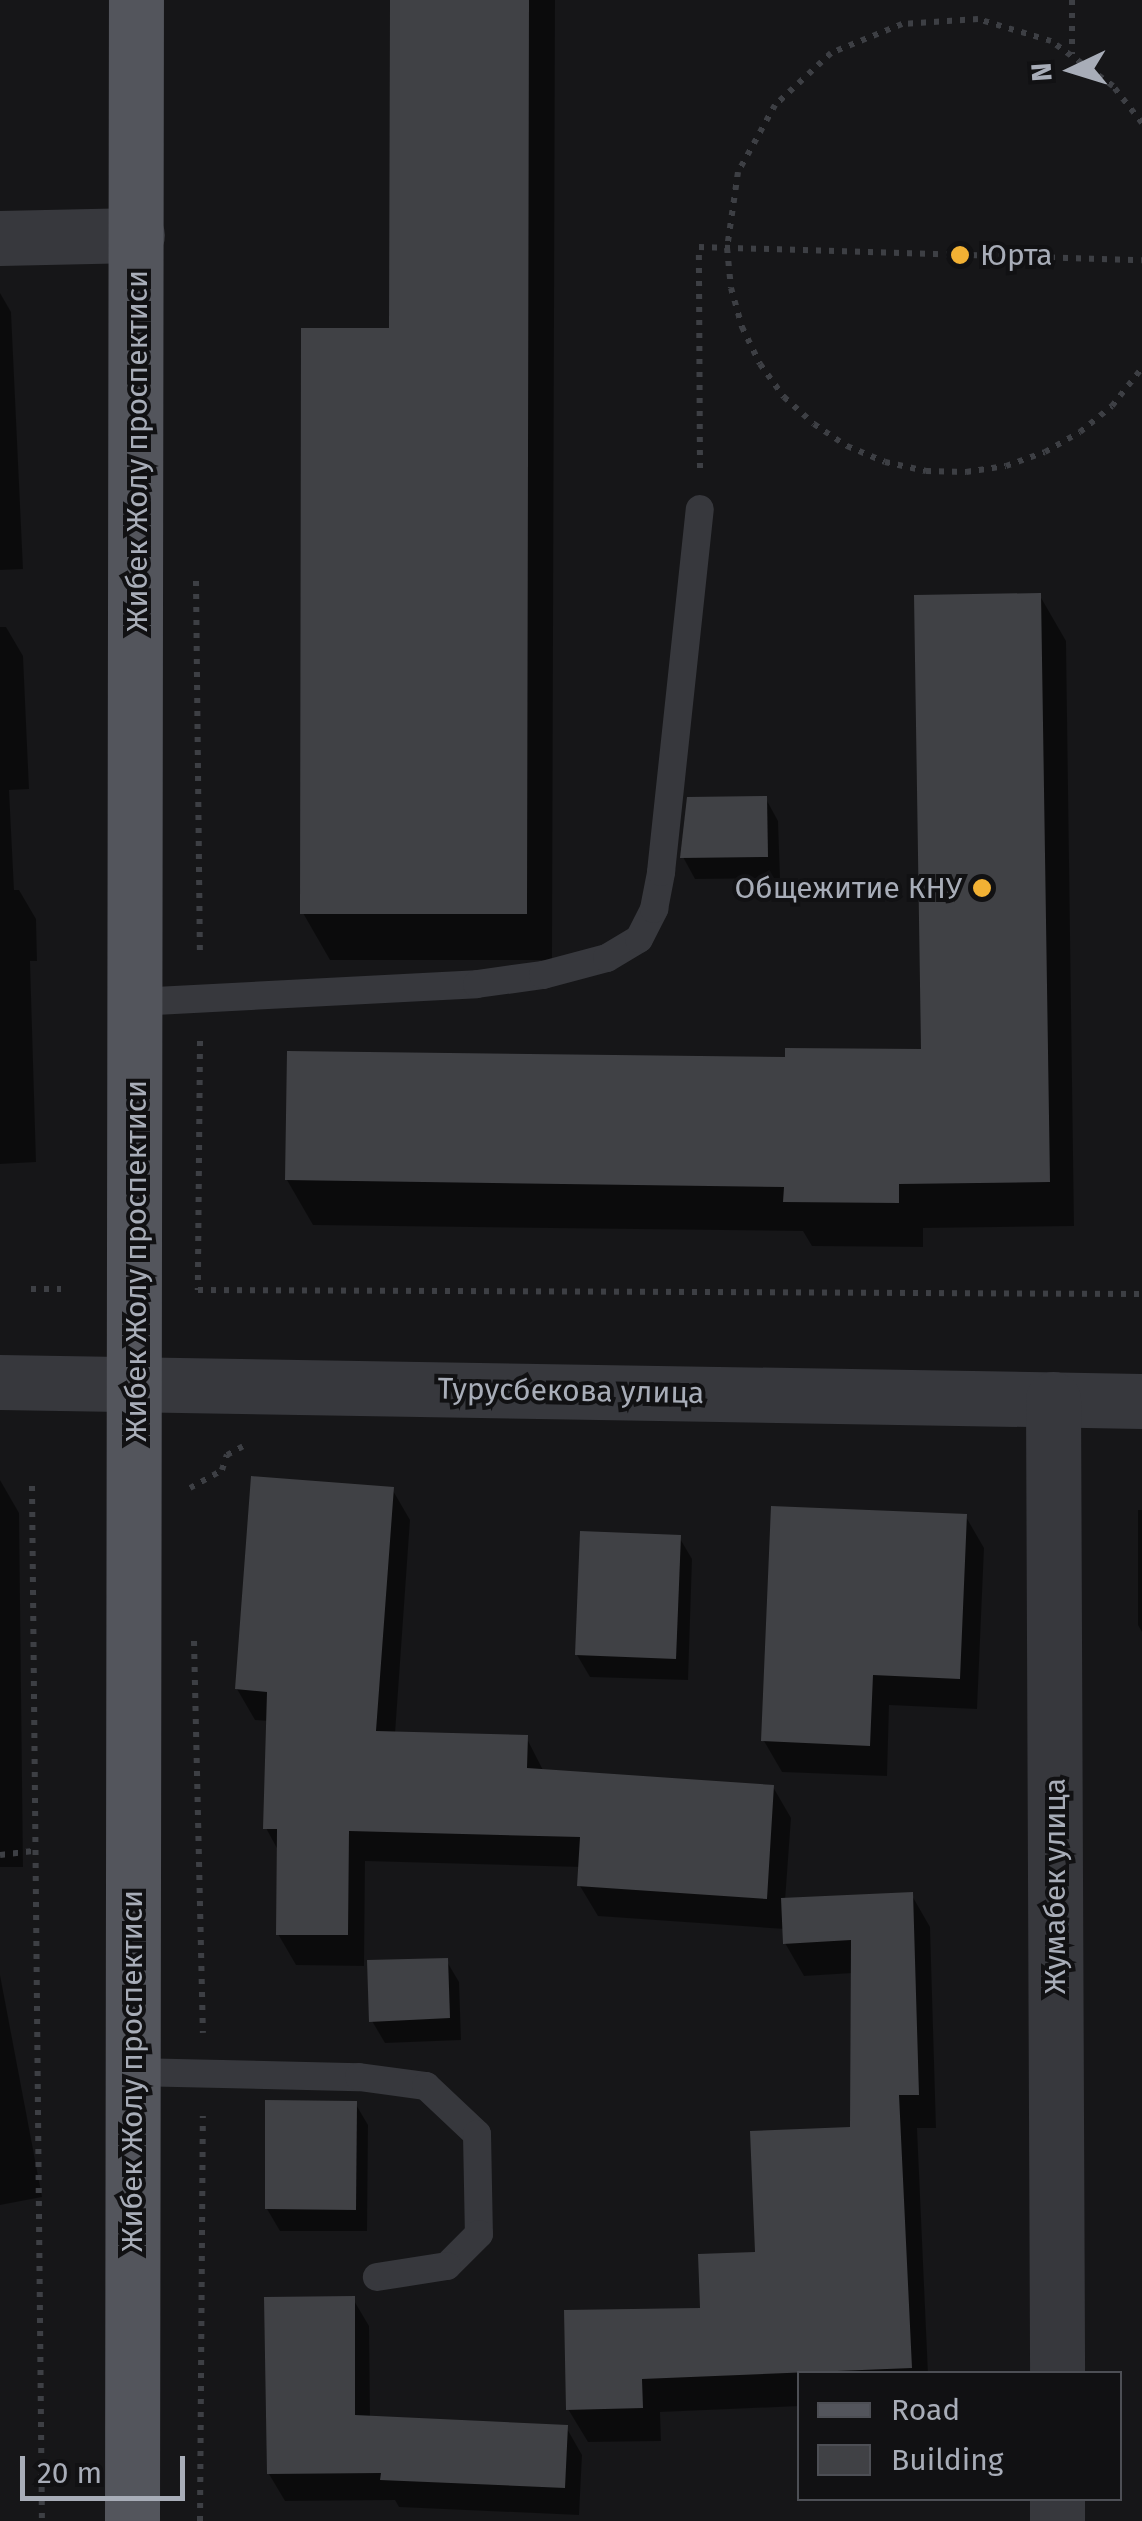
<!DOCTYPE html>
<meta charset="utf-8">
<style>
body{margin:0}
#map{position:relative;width:1142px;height:2521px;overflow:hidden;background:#161618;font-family:"Fira Sans",sans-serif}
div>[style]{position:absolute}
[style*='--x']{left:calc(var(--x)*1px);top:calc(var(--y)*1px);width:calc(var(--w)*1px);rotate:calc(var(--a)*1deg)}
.shadow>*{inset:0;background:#0007}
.building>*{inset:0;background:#404145}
.path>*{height:6px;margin-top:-3px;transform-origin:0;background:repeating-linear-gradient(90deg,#3d3f44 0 5px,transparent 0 13px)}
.lane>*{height:28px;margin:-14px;padding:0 14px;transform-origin:14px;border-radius:14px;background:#37383d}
.street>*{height:55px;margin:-27.5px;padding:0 27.5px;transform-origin:27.5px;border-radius:27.5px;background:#37383d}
.primary>*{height:55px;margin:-27.5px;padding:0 27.5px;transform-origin:27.5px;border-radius:27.5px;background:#53555c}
.dots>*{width:28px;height:28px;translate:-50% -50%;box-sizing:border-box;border:5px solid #111113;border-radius:50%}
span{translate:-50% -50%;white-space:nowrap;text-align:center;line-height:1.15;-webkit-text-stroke:8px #111113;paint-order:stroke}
.poi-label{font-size:30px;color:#a8adb8}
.left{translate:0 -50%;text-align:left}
.right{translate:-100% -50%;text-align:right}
.street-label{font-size:30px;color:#a8adb8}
.legend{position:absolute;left:797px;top:2371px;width:325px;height:130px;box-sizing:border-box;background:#111113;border:2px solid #4d4f55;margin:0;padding:12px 18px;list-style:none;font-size:30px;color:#a8adb8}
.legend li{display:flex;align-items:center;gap:20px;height:50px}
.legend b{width:50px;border:2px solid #4d4f55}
.north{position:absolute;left:1022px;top:20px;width:100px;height:100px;-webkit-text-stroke:8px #111113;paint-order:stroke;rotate:266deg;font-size:28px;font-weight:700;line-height:40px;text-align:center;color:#a8adb8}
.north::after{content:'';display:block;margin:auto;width:35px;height:45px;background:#a8adb8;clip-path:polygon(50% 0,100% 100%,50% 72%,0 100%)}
.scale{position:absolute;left:20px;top:2456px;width:165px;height:45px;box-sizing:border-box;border:5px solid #a8adb8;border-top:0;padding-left:12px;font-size:30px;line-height:35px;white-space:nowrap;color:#a8adb8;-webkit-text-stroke:8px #111113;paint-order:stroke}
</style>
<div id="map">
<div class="shadow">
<div style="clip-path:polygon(392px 0,555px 0,552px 960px,330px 960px,303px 913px,392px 331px)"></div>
<div style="clip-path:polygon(0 293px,11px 312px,23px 569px,0 570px)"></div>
<div style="clip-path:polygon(1040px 596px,1066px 641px,1074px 1226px,923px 1228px,923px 1247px,812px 1246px,803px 1231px,313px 1225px,287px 1180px,787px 1060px,924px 1052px)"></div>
<div style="clip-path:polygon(0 627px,6px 627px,23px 656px,29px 789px,9px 790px,14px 890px,19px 890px,36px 919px,37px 961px,30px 961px,36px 1162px,0 1164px)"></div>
<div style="clip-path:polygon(766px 799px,778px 821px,780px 878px,695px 879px,683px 857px)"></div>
<div style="clip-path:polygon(0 1480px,19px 1513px,23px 1867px,0 1867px)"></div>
<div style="clip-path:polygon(392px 1489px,410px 1520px,395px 1734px,526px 1737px,544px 1772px,773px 1787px,791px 1818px,785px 1901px,911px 1894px,930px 1927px,936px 2128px,917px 2128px,928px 2374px,800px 2374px,800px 2406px,660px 2412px,661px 2441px,588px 2442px,568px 2409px,702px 2310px,757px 2254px,853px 2129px,853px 1973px,804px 1976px,785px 1943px,785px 1929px,598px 1916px,580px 1886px,581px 1867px,365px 1861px,364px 1966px,296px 1965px,278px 1934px,279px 1852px,266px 1828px,269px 1721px,255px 1720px,237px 1689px)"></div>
<div style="clip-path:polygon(1138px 1510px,1142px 1510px,1142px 1632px,1138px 1625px)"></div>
<div style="clip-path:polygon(966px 1517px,984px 1548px,977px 1709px,889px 1705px,887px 1776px,782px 1772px,764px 1741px)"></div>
<div style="clip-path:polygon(679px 1537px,692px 1559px,688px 1680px,590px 1677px,577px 1655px)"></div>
<div style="clip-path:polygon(446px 1960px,459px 1982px,461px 2040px,385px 2043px,372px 2021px)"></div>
<div style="clip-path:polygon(0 1975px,42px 2197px,0 2205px)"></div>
<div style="clip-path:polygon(355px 2103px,368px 2125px,367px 2231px,280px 2231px,267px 2209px)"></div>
<div style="clip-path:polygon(353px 2299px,369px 2326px,370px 2418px,566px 2427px,582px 2455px,579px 2515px,399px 2507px,395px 2500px,285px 2501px,269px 2474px)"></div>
</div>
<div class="building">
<div style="clip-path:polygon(390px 0,529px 0,527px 914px,300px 914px,301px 328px,389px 328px)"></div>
<div style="clip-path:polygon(1041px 593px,1050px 1182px,899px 1184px,899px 1203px,783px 1202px,784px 1187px,285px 1180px,287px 1051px,785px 1057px,785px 1048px,921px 1049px,914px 595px)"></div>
<div style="clip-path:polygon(767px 796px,768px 857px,680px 858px,687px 797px)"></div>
<div style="clip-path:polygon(251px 1476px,394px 1487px,376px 1731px,528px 1735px,527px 1768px,774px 1785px,767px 1899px,577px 1886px,580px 1837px,349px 1831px,348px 1935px,276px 1935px,277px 1829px,263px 1829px,267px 1692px,235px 1689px)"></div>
<div style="clip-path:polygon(771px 1506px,967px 1514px,960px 1679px,873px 1675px,870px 1746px,761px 1741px)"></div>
<div style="clip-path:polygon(580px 1531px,681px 1535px,676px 1659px,575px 1655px)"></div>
<div style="clip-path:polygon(913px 1892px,919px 2095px,899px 2095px,912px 2368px,642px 2379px,643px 2408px,566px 2410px,564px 2310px,700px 2308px,698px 2254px,755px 2252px,750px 2131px,850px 2127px,851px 1940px,783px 1944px,781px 1898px)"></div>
<div style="clip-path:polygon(448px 1958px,450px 2018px,369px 2022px,367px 1960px)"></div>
<div style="clip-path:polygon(265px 2100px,357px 2101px,356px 2210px,265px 2209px)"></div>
<div style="clip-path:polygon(355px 2296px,355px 2415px,568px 2425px,565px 2488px,380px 2480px,381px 2473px,267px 2474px,264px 2297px)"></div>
</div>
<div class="path">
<div style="--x:1072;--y:0;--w:54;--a:90"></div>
<div style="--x:1142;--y:123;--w:47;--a:-128.1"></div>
<div style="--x:1113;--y:86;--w:77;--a:-144"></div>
<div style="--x:1051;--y:41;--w:76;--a:-163.2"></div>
<div style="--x:978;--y:19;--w:76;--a:176.2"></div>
<div style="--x:902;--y:24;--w:77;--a:157.8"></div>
<div style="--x:831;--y:53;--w:76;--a:137.1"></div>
<div style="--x:775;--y:105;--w:77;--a:118.9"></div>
<div style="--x:738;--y:172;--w:77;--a:98.2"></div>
<div style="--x:727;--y:248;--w:40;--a:84.3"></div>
<div style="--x:731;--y:288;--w:41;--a:74.2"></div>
<div style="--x:742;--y:327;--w:41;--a:64.1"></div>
<div style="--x:760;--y:364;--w:41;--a:54"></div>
<div style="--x:784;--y:397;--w:40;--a:42"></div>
<div style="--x:814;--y:424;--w:40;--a:34"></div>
<div style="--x:847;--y:446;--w:41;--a:22.8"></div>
<div style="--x:885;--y:462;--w:42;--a:12.4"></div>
<div style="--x:926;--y:471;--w:40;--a:1.4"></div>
<div style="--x:966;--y:472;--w:40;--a:-8.5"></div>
<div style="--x:1006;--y:466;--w:41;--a:-19.7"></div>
<div style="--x:1045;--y:452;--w:40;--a:-29.7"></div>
<div style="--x:1080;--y:432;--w:41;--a:-39.1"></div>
<div style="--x:1112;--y:406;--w:48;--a:-51.7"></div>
<div style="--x:700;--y:468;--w:221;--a:-90.3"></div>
<div style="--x:699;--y:247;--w:443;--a:1.7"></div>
<div style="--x:196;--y:581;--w:377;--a:89.4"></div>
<div style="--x:200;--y:1041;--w:249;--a:90.5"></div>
<div style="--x:198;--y:1290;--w:944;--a:0.24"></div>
<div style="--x:31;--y:1289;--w:30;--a:0"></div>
<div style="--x:32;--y:1486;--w:1035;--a:89.45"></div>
<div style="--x:190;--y:1488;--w:37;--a:-29"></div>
<div style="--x:222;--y:1470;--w:16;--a:-72"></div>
<div style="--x:227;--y:1455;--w:18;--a:-29"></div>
<div style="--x:194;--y:1641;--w:392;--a:88.7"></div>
<div style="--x:0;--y:1855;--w:33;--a:-7"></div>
<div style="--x:200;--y:2521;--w:405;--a:-89.6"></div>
</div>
<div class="lane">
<div style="--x:136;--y:1002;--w:341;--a:-3"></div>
<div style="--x:477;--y:984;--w:67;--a:-7.8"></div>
<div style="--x:543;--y:975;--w:66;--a:-14.9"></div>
<div style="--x:607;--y:958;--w:37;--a:-31"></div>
<div style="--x:639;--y:939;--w:34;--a:-63"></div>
<div style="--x:654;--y:909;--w:38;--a:-79"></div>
<div style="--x:661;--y:872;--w:365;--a:-83.9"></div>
<div style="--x:132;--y:2072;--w:227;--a:1.3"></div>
<div style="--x:359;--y:2077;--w:68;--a:7.7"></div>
<div style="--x:426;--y:2086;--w:70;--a:43.3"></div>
<div style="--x:477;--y:2134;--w:100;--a:88.9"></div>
<div style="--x:479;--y:2234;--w:45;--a:135"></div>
<div style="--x:447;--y:2266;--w:71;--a:171.1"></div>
</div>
<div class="street">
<div style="--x:0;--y:238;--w:137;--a:-1.3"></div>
<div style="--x:0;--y:1382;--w:1142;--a:0.95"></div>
<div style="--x:1053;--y:1399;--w:975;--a:89.76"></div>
<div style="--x:1057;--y:2498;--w:23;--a:90"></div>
</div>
<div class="primary">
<div style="--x:132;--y:2521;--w:2521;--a:-89.91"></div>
</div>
<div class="dots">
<div style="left:960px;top:255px;background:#f2b134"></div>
<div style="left:982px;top:888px;background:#f2b134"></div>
</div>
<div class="poi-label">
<span class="left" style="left:980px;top:255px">Юрта</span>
<span class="right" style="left:962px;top:888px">Общежитие КНУ</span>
</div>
<div class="street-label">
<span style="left:137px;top:451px;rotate:-90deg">Жибек Жолу проспектиси</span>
<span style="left:136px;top:1261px;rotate:-90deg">Жибек Жолу проспектиси</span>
<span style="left:571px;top:1391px;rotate:1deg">Турусбекова улица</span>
<span style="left:1055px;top:1886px;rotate:-90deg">Жумабек улица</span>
<span style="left:132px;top:2071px;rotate:-90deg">Жибек Жолу проспектиси</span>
</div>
<ul class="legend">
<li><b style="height:12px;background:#53555c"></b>Road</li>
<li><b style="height:28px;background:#404145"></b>Building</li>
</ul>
<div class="north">N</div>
<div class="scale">20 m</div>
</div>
